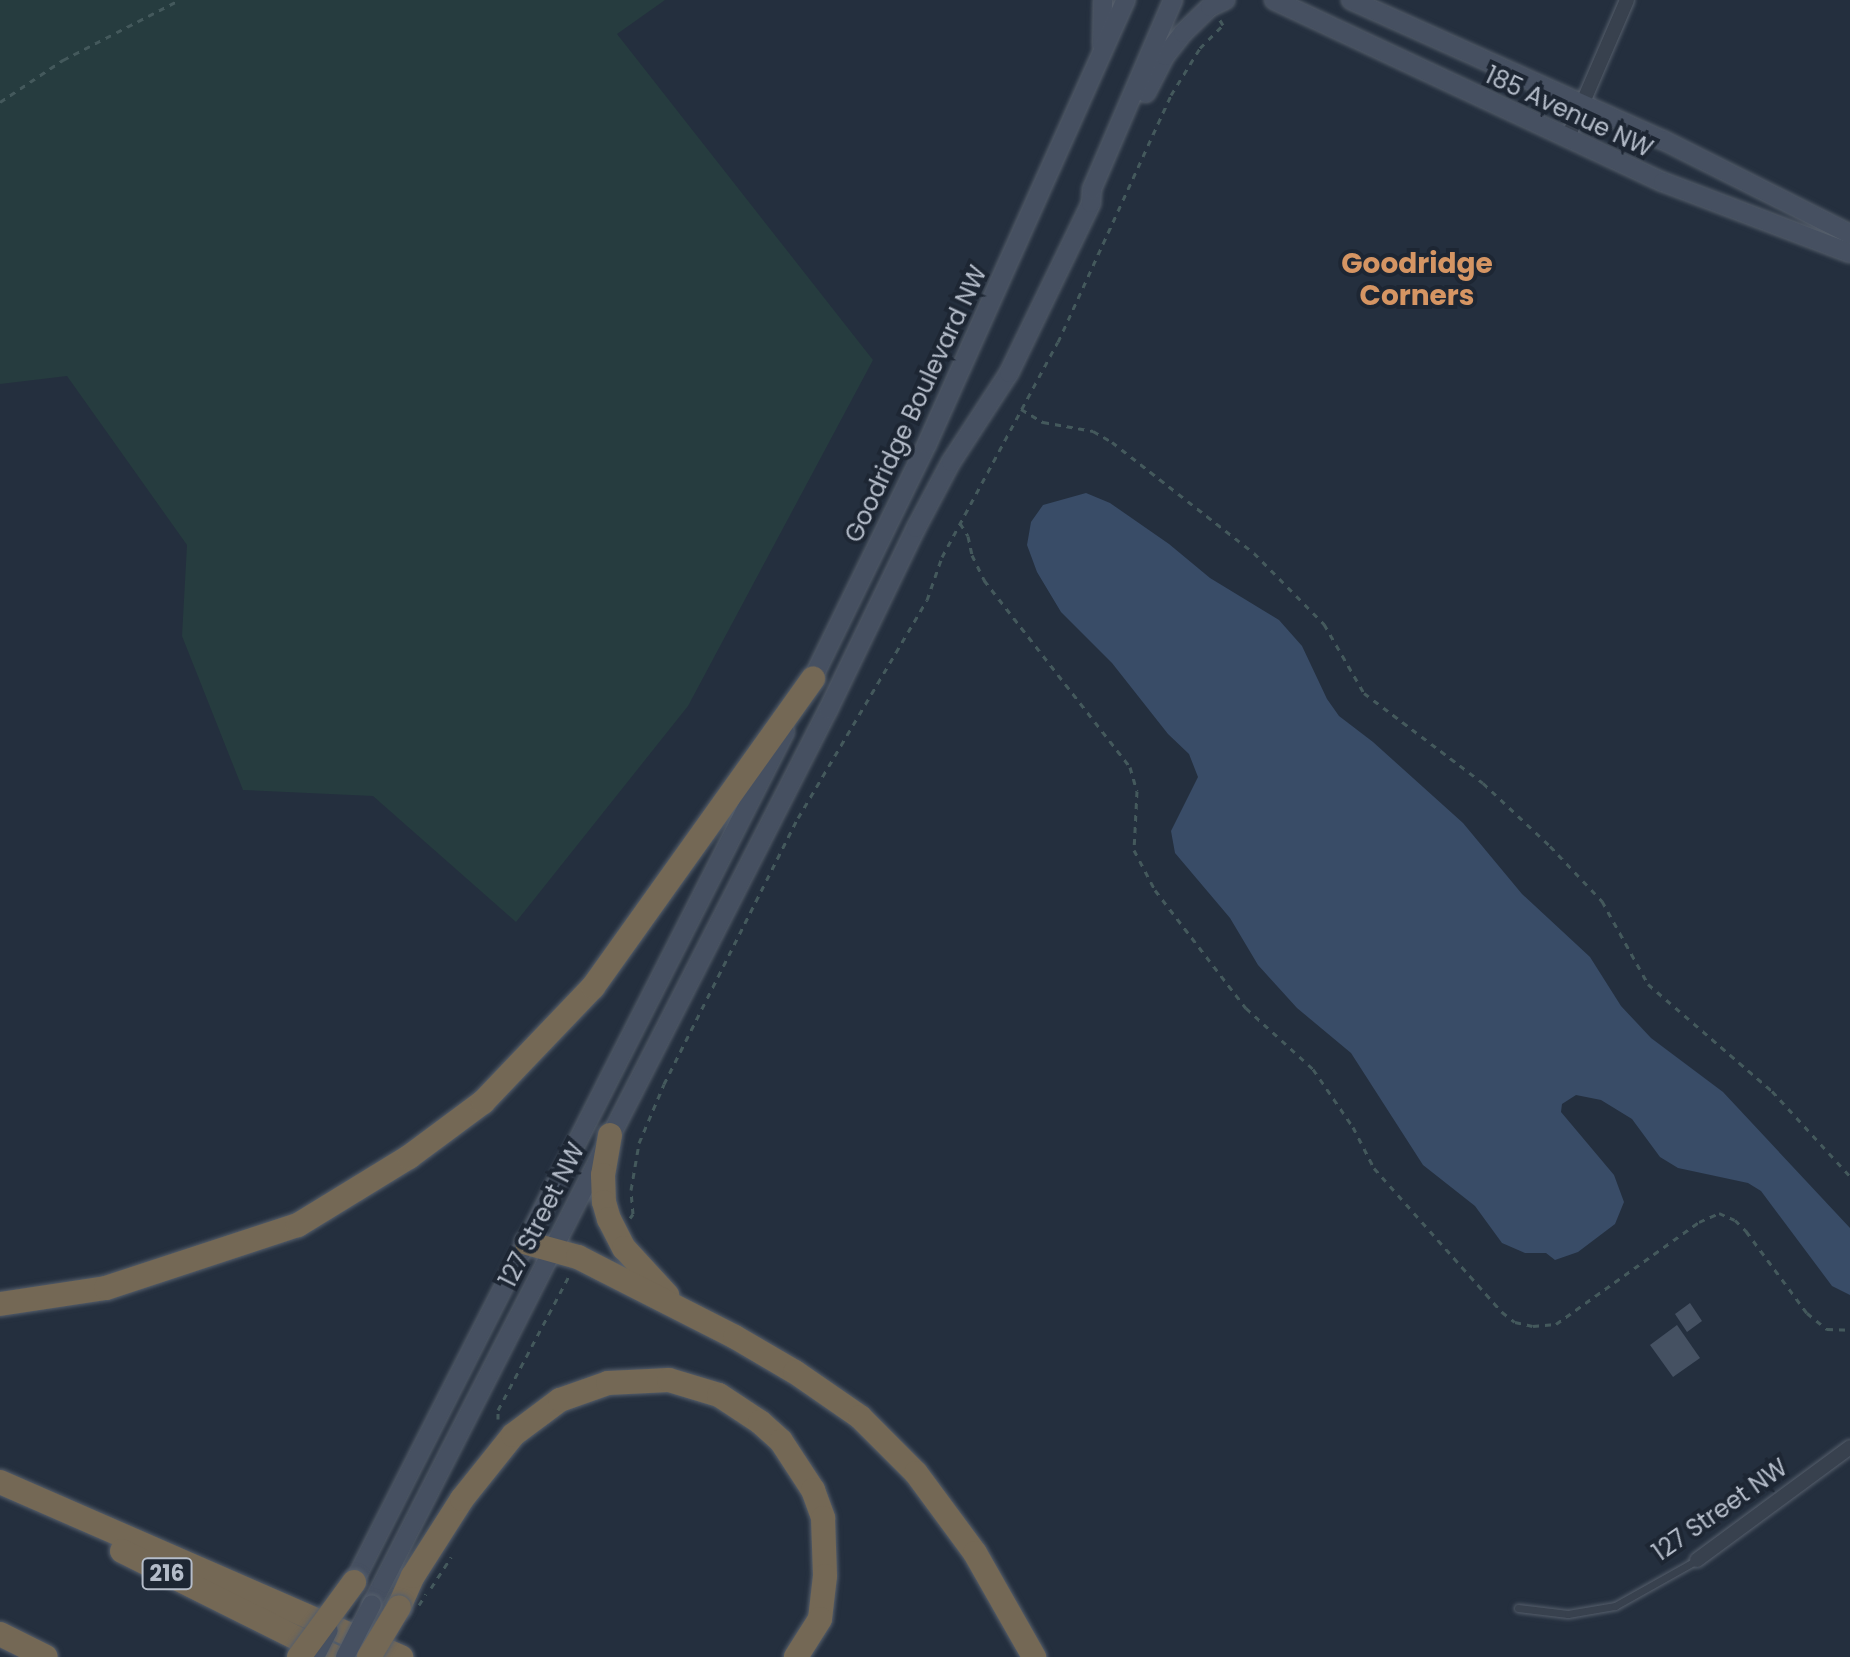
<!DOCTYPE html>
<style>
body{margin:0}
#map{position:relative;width:1850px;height:1657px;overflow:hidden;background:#242f3e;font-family:Poppins,sans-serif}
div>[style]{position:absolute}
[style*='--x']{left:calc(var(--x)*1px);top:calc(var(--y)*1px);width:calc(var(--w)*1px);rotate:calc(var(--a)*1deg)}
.green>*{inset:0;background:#263c3f}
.water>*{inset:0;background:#394c67}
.building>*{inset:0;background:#455162}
.path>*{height:3px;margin-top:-1.5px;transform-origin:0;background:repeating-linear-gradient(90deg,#44595c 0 6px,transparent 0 12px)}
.roads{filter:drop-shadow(0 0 2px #565f6c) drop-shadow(0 0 2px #565f6c)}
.lane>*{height:7px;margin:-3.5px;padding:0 3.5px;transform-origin:3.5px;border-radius:3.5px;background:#38414e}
.street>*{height:14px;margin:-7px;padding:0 7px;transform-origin:7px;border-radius:7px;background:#38414e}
.secondary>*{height:18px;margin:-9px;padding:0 9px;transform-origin:9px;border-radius:9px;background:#465061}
.highway>*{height:24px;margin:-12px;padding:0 12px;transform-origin:12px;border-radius:12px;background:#746855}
.path-bridge>*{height:3px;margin-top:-1.5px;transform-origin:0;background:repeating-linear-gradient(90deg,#44595c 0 6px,transparent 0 12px)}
.bridges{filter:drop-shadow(0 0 2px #565f6c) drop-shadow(0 0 2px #565f6c)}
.secondary-bridge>*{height:18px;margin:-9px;padding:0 9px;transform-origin:9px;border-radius:9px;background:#465061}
.highway-bridge>*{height:24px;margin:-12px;padding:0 12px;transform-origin:12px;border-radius:12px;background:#746855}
span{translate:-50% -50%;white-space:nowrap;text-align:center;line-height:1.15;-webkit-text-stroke:8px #1d2633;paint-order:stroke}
.shield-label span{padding:2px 6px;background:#1d2633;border:2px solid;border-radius:6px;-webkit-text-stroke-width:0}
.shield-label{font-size:22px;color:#b4bcc9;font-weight:700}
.street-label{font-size:24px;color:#b4bcc9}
.quarter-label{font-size:28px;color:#d59563;font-weight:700}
</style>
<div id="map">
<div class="green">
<div style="clip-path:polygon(0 0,665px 0,617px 34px,873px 360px,688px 706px,516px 922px,373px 796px,243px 790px,182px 636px,187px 545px,67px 376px,0 384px)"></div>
</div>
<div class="water">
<div style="clip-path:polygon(1086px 493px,1110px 503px,1169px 544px,1210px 578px,1279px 620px,1302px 646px,1327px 699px,1339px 716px,1373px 742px,1463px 823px,1522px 894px,1590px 957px,1621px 1006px,1651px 1038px,1723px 1092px,1850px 1228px,1850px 1295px,1832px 1286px,1761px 1191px,1748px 1183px,1678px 1168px,1660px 1157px,1632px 1119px,1601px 1100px,1576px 1095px,1562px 1104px,1561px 1112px,1614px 1175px,1624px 1202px,1615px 1224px,1578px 1252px,1555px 1260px,1546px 1253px,1525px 1253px,1502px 1243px,1475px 1206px,1423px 1165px,1351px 1053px,1297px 1008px,1258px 965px,1230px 918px,1175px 853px,1171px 831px,1198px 777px,1189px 754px,1168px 734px,1112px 663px,1061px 612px,1037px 572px,1027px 545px,1031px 522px,1043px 505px)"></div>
</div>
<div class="building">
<div style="clip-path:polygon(1690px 1303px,1702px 1321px,1687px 1332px,1675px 1314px)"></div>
<div style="clip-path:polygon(1677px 1325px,1700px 1358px,1673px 1377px,1650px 1345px)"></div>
</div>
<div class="path">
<div style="--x:0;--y:102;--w:76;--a:-33.7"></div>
<div style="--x:63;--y:60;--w:131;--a:-27.3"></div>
<div style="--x:1021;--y:409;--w:26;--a:31"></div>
<div style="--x:1043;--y:422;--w:51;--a:10.2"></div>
<div style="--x:1093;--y:431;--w:22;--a:30"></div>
<div style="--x:1112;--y:442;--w:180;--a:38"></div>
<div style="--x:1254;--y:553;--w:100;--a:45.4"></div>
<div style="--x:1324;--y:624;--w:80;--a:59.9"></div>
<div style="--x:1364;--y:693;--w:149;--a:37.1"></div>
<div style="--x:1483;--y:783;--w:92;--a:43.2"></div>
<div style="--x:1550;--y:846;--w:76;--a:46.6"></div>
<div style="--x:1602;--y:901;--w:95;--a:61"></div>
<div style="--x:1648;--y:984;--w:164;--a:40.8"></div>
<div style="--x:1772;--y:1091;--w:115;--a:47.5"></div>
<div style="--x:960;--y:523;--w:15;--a:58"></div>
<div style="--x:968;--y:536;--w:19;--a:78"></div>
<div style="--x:972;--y:555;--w:28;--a:64"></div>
<div style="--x:984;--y:580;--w:237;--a:52"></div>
<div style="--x:1130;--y:767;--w:25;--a:74"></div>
<div style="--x:1137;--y:791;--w:59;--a:92.9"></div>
<div style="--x:1134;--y:850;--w:45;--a:62.3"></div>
<div style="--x:1155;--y:890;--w:149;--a:52.4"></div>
<div style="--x:1246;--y:1008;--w:91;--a:42.3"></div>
<div style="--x:1313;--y:1069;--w:70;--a:55.4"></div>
<div style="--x:1353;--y:1127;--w:46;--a:62.9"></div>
<div style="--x:1374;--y:1168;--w:193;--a:48.4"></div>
<div style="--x:1502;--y:1312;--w:16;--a:38"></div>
<div style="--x:1515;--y:1322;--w:18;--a:13"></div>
<div style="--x:1533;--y:1326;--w:23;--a:-5"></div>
<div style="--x:1556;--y:1324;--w:176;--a:-35.5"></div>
<div style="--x:1699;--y:1222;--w:22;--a:-24"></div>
<div style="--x:1719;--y:1213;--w:17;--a:24"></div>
<div style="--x:1735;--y:1220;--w:16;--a:45"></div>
<div style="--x:1746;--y:1231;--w:102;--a:53.4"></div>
<div style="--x:1807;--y:1313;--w:26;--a:39"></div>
<div style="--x:1827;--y:1329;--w:23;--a:2"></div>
<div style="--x:630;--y:1218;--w:5;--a:-53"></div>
<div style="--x:633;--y:1214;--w:24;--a:-95"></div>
<div style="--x:631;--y:1190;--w:48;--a:-80.3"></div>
<div style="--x:639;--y:1143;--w:64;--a:-67"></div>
<div style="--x:664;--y:1084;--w:298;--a:-63.3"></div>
<div style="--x:798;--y:818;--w:253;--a:-59.4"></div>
<div style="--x:927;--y:600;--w:46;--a:-70.8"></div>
<div style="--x:942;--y:557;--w:244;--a:-61.7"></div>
<div style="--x:1058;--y:342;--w:272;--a:-65.4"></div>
<div style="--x:1171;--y:95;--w:55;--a:-58.3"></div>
<div style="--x:1200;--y:48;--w:33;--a:-45"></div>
<div style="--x:1223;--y:25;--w:6;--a:-121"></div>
<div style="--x:498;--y:1419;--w:9;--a:-90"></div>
<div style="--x:498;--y:1410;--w:154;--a:-62.1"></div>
<div style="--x:431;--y:1588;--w:37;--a:-57"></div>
</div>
<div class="roads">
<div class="lane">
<div style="--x:1518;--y:1608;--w:50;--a:6.8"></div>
<div style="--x:1568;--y:1614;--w:48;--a:-9.7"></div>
<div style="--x:1615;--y:1606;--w:94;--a:-29.3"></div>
</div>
<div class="street">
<div style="--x:1568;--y:137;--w:149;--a:-66.7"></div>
<div style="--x:1697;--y:1560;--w:190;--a:-36.4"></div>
</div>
<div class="secondary">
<div style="--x:1274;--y:0;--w:429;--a:25.1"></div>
<div style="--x:1663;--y:182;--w:200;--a:20.8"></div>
<div style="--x:1351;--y:0;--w:342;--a:24.2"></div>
<div style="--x:1663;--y:140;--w:209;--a:26.7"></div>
<div style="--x:1102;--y:45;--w:45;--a:-88.7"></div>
<div style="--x:1146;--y:93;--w:42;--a:-62.8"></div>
<div style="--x:1165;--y:56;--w:29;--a:-52"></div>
<div style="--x:1183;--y:33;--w:37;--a:-44"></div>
<div style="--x:1210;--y:7;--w:17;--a:-25"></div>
<div style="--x:808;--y:688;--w:271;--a:-64"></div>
<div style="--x:927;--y:444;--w:487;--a:-65.9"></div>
<div style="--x:354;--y:1582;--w:953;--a:-63.11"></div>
<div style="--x:372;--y:1604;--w:1004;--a:-62.98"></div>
<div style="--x:828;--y:710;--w:202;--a:-64.2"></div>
<div style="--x:916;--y:528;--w:75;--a:-62.1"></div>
<div style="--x:951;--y:462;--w:106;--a:-56.9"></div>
<div style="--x:1009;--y:373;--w:189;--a:-64.2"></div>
<div style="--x:1091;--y:203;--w:14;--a:-86"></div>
<div style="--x:1092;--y:189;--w:206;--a:-66.8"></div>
</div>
<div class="highway">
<div style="--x:610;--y:1135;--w:41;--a:99.9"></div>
<div style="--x:603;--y:1175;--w:27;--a:88"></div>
<div style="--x:604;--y:1202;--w:18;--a:74"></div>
<div style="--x:609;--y:1219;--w:33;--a:63"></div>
<div style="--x:624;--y:1248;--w:64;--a:47.5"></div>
<div style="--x:527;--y:1243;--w:53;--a:15.4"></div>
<div style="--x:578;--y:1257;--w:176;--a:27"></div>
<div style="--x:735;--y:1337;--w:69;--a:30.3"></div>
<div style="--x:795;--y:1372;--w:79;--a:34.7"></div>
<div style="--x:860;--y:1417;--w:79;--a:45"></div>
<div style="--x:916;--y:1473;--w:99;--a:53.6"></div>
<div style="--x:975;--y:1553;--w:120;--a:60.4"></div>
<div style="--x:0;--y:1304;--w:107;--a:-8.6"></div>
<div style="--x:106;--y:1288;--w:202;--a:-18.2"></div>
<div style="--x:298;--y:1225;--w:130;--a:-31.5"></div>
<div style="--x:409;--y:1157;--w:92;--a:-36.6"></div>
<div style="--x:483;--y:1102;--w:159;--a:-46.3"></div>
<div style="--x:593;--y:987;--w:379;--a:-54.5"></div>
<div style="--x:0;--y:1482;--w:438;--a:23.6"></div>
<div style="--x:122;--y:1551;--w:238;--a:26.5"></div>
<div style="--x:399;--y:1607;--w:34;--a:-66"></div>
<div style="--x:413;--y:1576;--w:91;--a:-57.5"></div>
<div style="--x:462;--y:1499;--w:82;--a:-51.4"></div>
<div style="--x:513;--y:1435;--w:59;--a:-36.7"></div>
<div style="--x:560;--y:1400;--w:51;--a:-19.5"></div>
<div style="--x:608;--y:1383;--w:61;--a:-2.8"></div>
<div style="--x:669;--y:1380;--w:52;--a:16.7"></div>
<div style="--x:719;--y:1395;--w:49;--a:33.4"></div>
<div style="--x:760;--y:1422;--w:28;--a:42"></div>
<div style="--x:781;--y:1441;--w:59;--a:56.9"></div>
<div style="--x:813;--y:1490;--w:30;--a:70"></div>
<div style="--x:823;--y:1518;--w:58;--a:88"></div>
<div style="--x:825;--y:1576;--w:43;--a:96.6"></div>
<div style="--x:820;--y:1619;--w:45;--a:122.3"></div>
<div style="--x:0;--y:1634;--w:51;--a:26.6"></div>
</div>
</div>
<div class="path-bridge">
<div style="--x:419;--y:1605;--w:13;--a:-58"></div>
</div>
<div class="bridges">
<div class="secondary-bridge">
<div style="--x:315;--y:1657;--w:30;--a:-63"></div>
<div style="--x:345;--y:1657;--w:59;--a:-63"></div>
</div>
<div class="highway-bridge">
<div style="--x:299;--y:1657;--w:93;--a:-53.7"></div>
<div style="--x:369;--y:1657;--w:58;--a:-59"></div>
</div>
</div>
<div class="shield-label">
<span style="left:167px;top:1574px">216</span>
</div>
<div class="street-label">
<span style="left:1569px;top:112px;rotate:25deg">185 Avenue NW</span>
<span style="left:916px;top:404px;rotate:-65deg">Goodridge Boulevard NW</span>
<span style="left:542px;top:1215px;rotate:-63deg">127 Street NW</span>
<span style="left:1720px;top:1510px;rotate:-35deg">127 Street NW</span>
</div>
<div class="quarter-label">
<span style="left:1417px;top:280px">Goodridge<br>Corners</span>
</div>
</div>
